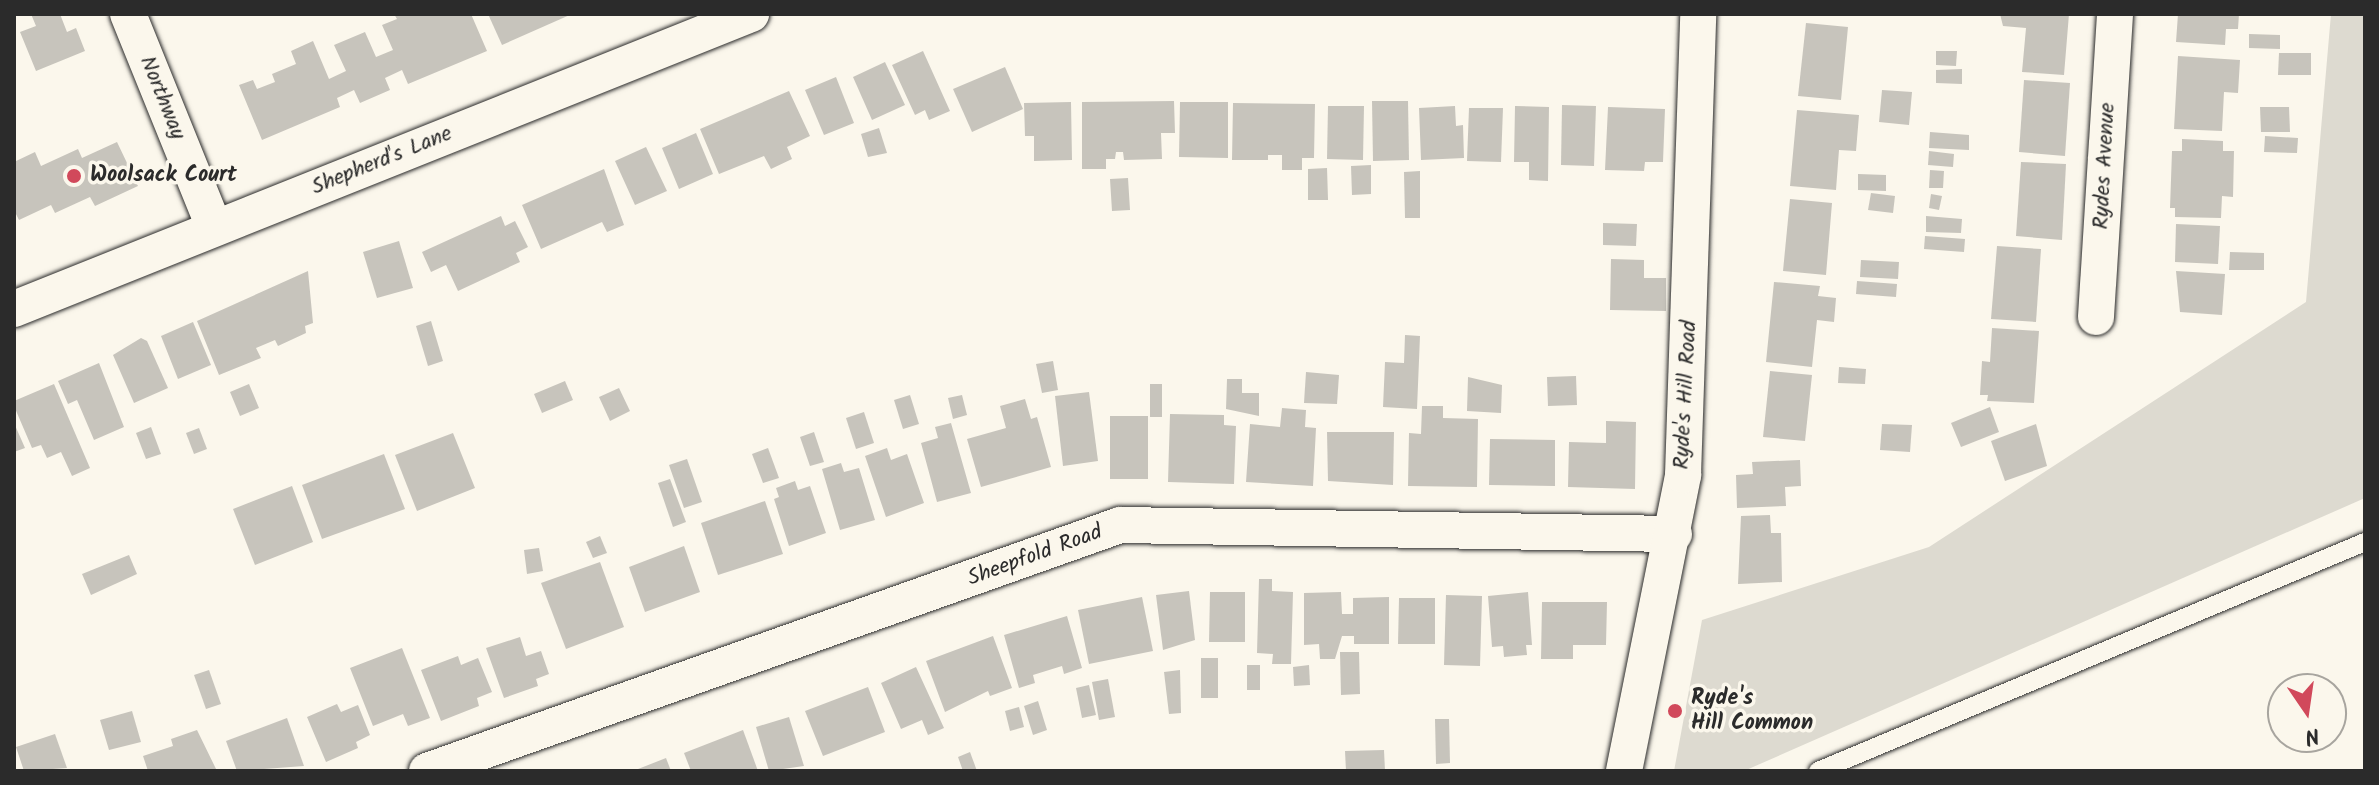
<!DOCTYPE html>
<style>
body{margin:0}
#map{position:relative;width:2379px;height:785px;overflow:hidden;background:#fbf7ec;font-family:Kalam,sans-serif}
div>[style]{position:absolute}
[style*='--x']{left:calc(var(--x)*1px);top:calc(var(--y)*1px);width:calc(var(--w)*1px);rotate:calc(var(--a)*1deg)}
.green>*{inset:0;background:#dddad0}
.building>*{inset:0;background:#c7c4bc}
.roads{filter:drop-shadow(0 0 2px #2b2b2b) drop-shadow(0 0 2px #2b2b2b)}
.service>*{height:18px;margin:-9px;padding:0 9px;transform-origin:9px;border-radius:9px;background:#fbf7ec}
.minor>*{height:36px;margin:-18px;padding:0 18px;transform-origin:18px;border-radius:18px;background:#fbf7ec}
.dots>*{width:22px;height:22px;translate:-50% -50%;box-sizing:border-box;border:4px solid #fbf7ec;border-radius:50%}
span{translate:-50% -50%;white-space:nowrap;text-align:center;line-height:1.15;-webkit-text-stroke:7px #fbf7ec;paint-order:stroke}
.street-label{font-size:22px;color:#2b2b2b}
.poi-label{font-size:22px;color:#2b2b2b;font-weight:700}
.left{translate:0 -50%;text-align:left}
.frame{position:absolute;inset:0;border:16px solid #2b2b2b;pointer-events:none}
.north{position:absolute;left:2267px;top:673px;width:80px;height:80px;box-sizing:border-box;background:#fbf7ec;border:2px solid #a8a59f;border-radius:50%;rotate:167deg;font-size:22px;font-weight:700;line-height:32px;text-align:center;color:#2b2b2b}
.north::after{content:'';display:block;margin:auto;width:28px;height:36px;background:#d1495b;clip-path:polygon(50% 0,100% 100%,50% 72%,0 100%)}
</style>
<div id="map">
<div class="green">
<div style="clip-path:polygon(2331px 14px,2365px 14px,2365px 498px,1744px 771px,1674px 771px,1702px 620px,1929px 547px,2306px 302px)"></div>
</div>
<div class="building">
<div style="clip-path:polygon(31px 14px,60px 14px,67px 32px,76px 28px,85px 51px,36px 71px,20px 32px,36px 26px)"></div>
<div style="clip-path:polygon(394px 14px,471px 14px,487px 51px,408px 84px,402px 70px,385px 78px,390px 90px,360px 103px,354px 90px,337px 98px,340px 107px,262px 140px,239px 85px,253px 80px,257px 89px,275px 82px,272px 74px,296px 64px,291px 51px,313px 41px,329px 79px,346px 71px,334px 45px,365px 32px,376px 57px,393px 50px,382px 25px,397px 19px)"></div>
<div style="clip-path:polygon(488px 14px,572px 14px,502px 45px)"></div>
<div style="clip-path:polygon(2000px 14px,2069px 14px,2064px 75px,2022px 72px,2026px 28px,2003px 26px)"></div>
<div style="clip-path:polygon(2178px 14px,2239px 14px,2238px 29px,2226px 29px,2225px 45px,2176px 42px)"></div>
<div style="clip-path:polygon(1806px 23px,1848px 27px,1841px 100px,1798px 96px)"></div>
<div style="clip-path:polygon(2249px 34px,2280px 35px,2280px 49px,2249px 48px)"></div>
<div style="clip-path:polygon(923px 51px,950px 111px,929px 120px,925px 110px,915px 115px,892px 65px)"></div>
<div style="clip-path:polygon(1936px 51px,1957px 51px,1956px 66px,1936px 65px)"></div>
<div style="clip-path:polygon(2279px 53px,2311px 53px,2311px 75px,2278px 75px)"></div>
<div style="clip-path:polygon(2178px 56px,2240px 60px,2238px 93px,2224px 92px,2222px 131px,2174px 129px)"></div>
<div style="clip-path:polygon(885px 62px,905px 105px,872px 120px,853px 77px)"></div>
<div style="clip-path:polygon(1005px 67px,1023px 109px,972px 132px,953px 89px)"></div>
<div style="clip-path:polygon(1962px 69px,1962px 84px,1936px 83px,1936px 70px)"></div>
<div style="clip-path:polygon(836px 77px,854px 123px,824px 135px,805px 90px)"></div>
<div style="clip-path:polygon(2024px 80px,2070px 83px,2065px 156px,2019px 152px)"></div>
<div style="clip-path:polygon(1882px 90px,1912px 92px,1909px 125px,1879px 122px)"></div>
<div style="clip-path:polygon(789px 91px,810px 136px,787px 147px,792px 159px,771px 169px,764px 156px,719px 174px,700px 129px)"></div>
<div style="clip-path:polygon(1174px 101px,1175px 133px,1161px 133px,1162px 159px,1124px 160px,1123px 152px,1116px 152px,1115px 159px,1106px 159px,1106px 169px,1082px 169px,1082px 102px)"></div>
<div style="clip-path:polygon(1372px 101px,1408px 101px,1409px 160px,1373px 161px)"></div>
<div style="clip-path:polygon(1071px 102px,1072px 160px,1034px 161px,1034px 136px,1025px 136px,1024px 103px)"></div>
<div style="clip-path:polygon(1180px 102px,1228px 102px,1228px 158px,1179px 157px)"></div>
<div style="clip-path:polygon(1233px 103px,1315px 104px,1314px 158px,1302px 158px,1302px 170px,1282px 170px,1282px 155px,1268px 155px,1268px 160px,1232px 160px)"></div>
<div style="clip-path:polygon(1562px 105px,1596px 106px,1594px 166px,1561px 165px)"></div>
<div style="clip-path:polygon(1328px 106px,1364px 106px,1363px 160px,1327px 159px)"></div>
<div style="clip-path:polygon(1455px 106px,1456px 126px,1463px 125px,1464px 158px,1421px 160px,1419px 108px)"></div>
<div style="clip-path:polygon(1515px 106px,1549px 107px,1548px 181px,1529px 180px,1529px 162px,1514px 162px)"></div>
<div style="clip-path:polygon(1608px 107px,1665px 109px,1663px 162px,1645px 162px,1644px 171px,1605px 170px)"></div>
<div style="clip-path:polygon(2260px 107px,2289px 107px,2290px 132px,2261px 132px)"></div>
<div style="clip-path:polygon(1469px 108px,1503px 108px,1501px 162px,1467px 161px)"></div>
<div style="clip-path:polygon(1797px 110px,1859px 115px,1856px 151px,1839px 150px,1836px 190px,1790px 186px)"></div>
<div style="clip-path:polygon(879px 128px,887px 153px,868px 157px,861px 134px)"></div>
<div style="clip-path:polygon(1930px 132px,1969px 135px,1969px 150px,1929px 148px)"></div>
<div style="clip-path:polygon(696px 133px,713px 174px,679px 189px,662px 148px)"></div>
<div style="clip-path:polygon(2265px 136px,2298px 138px,2297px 153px,2264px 152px)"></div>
<div style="clip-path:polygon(2182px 139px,2223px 141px,2223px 151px,2234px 151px,2233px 197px,2222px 196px,2221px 218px,2175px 217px,2175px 208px,2170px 208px,2172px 151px,2182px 151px)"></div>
<div style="clip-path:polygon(117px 142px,138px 186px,95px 206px,90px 197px,55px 213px,51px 205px,19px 220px,14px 210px,14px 162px,35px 152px,41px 166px,78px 149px,82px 158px)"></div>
<div style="clip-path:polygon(646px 147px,667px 191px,635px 205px,615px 161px)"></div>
<div style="clip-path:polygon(1929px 151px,1954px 154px,1953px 167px,1928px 165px)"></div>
<div style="clip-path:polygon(2021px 162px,2066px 164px,2062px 240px,2016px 236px)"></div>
<div style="clip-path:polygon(1371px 165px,1371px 194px,1352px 195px,1351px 166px)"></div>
<div style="clip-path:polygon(1327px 168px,1328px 200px,1308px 200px,1308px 169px)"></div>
<div style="clip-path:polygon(604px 169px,624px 225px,607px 232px,602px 222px,541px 249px,522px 205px)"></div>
<div style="clip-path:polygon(1930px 170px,1944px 171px,1943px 188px,1929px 188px)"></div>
<div style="clip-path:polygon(1420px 171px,1420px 218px,1405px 218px,1404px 172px)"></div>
<div style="clip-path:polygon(1858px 174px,1886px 175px,1886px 191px,1858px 190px)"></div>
<div style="clip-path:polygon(1128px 178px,1130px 210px,1112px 211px,1110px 179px)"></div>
<div style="clip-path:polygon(1871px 193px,1895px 196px,1893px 213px,1868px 210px)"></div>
<div style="clip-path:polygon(1931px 194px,1942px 196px,1939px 210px,1929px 208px)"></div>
<div style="clip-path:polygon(1790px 199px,1832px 203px,1826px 275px,1783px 271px)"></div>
<div style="clip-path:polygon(501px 216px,505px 226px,515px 221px,528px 247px,516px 253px,520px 262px,458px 291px,446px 265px,431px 272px,422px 252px)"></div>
<div style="clip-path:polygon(1926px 216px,1962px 219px,1961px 233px,1926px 232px)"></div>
<div style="clip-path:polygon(1603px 223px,1637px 224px,1636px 246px,1603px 245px)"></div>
<div style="clip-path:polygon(2176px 224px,2220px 226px,2218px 264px,2175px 262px)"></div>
<div style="clip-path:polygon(1925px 236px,1965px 239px,1964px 252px,1924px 249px)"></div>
<div style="clip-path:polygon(399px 241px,413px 288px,377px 298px,363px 252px)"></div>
<div style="clip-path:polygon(1997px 246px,2041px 249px,2036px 322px,1991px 319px)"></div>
<div style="clip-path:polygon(2230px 252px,2264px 253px,2264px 270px,2229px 270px)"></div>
<div style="clip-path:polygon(1611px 259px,1644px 260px,1644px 278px,1666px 278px,1666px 311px,1610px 310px)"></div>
<div style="clip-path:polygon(1861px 260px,1899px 262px,1898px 279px,1860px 277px)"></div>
<div style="clip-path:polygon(308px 271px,313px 323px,305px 326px,306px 333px,278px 346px,275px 340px,256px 348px,261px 358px,219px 375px,197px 321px)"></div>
<div style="clip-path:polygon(2176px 271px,2225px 274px,2222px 315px,2180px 312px)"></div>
<div style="clip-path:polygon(1857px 281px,1897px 284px,1896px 297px,1856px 294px)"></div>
<div style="clip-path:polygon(1774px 282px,1820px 286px,1818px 296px,1836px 298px,1834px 322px,1817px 320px,1812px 367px,1766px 362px)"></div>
<div style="clip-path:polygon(431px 321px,443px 361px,428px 366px,416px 326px)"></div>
<div style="clip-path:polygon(193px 322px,211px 365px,178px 379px,161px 336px)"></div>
<div style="clip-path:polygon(1992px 328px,2039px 331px,2034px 403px,1987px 401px,1988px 395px,1980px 395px,1982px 361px,1990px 362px)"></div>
<div style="clip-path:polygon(1405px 335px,1420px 336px,1417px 409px,1383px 407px,1385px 362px,1404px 363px)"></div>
<div style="clip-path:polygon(141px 338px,147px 341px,168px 388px,134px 403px,113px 355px)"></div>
<div style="clip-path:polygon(1053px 361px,1058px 390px,1042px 393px,1036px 364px)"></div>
<div style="clip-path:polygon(99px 363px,124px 427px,94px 440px,77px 400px,68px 404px,58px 381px)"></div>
<div style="clip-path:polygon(1839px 367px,1866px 369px,1865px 384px,1838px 383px)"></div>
<div style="clip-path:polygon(1770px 371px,1812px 375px,1805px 441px,1763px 437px)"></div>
<div style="clip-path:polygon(1306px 372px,1339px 375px,1337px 404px,1304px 403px)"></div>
<div style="clip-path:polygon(1576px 376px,1577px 405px,1548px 406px,1547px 377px)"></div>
<div style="clip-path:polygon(1468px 377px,1502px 385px,1501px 413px,1467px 411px)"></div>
<div style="clip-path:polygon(1227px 379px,1242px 379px,1242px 393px,1259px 393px,1259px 416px,1226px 409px)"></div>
<div style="clip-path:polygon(565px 381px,573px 400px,542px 413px,534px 394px)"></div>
<div style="clip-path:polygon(54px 384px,90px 468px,72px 476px,61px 452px,47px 458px,41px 445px,32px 448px,14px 406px,14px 401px)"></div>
<div style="clip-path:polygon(249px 384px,259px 408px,240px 416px,230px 392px)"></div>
<div style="clip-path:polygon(1150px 384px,1162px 384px,1162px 417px,1150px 417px)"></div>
<div style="clip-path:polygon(619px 388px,630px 411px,610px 421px,599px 397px)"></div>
<div style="clip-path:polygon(1089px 392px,1098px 461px,1063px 466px,1055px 396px)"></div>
<div style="clip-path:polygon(910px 395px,919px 424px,903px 429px,894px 400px)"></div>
<div style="clip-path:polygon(962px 395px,967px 415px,953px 419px,948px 398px)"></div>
<div style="clip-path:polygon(1025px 399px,1031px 419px,1037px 417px,1051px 467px,981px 487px,967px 439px,1006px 428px,1000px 406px)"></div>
<div style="clip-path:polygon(1422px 406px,1443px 406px,1443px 418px,1478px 419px,1477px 487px,1408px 486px,1409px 433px,1421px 434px)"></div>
<div style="clip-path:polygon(1990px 407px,1999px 432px,1961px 447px,1951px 423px)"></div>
<div style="clip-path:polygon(1282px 408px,1306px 410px,1305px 427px,1316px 428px,1313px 486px,1246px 482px,1250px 424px,1280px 427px)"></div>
<div style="clip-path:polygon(864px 412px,874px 443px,856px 449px,846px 418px)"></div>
<div style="clip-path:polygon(1170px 414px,1224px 415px,1224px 425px,1236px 426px,1234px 484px,1168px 482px)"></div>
<div style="clip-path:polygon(1110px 416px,1148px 416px,1148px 479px,1110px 479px)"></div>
<div style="clip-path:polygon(1606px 421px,1636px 422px,1635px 489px,1568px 487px,1569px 442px,1606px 443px)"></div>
<div style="clip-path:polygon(14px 423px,25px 448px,14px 452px)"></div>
<div style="clip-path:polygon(951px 423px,971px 493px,937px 502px,921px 443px,938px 438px,935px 427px)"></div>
<div style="clip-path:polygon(1882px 424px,1912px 425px,1910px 452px,1880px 450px)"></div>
<div style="clip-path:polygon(2036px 424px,2047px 466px,2005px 481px,1991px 441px)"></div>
<div style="clip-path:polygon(151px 427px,161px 454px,146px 459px,136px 433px)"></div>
<div style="clip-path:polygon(199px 428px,207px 449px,194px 454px,186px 433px)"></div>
<div style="clip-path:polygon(814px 432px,824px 462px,810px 466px,800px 437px)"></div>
<div style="clip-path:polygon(1327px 432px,1394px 432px,1393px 485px,1328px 481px)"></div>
<div style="clip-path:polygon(453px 433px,475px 488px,417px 511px,395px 455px)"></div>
<div style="clip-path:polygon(1490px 439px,1555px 440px,1555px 486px,1489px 485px)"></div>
<div style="clip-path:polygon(768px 448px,779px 478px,763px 483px,752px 454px)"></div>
<div style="clip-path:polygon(887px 448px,891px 460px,907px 454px,924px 503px,886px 517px,865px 456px)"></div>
<div style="clip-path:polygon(384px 454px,405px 509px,322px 539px,302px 485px)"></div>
<div style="clip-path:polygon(687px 459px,702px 502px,684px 508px,669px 465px)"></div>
<div style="clip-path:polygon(1800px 460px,1801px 486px,1785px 487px,1786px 506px,1737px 508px,1736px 475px,1753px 474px,1752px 462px)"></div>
<div style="clip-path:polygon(841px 463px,844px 472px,859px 468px,875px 520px,840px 530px,822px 469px)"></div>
<div style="clip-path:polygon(670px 479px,686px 522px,673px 527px,658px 483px)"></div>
<div style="clip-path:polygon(795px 481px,798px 490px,810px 486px,826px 533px,789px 546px,774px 499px,779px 497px,776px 488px)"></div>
<div style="clip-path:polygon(292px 486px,313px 542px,255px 565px,233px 509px)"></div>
<div style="clip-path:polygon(765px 501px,783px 554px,718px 575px,701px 523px)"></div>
<div style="clip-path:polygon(1770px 515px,1771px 533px,1781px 533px,1782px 582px,1738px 584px,1741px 516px)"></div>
<div style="clip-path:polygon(600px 536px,607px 553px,593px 558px,586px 542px)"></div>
<div style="clip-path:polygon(684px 546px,700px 592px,645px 612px,629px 567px)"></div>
<div style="clip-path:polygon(539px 548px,543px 571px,527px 574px,524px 550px)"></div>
<div style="clip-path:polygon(129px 555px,137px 574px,91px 595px,82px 574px)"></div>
<div style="clip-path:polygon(600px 562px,624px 627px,566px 649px,541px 583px)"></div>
<div style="clip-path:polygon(1259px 579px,1272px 579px,1272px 591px,1293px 592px,1291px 664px,1272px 664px,1273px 654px,1257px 653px)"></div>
<div style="clip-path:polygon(1189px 591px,1195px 640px,1163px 650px,1156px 595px)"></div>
<div style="clip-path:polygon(1210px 592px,1245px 592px,1245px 642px,1209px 642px)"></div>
<div style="clip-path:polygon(1341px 592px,1342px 614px,1353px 614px,1353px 598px,1389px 597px,1389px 644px,1354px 644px,1354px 636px,1342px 636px,1335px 659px,1320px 659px,1319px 644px,1304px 645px,1304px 593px)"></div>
<div style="clip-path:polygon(1528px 592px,1532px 645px,1526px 645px,1527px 655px,1504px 657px,1503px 646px,1492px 647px,1488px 596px)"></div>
<div style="clip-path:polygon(1446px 595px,1482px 596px,1480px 666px,1444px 665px)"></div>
<div style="clip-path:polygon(1142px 597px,1153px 651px,1089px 664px,1078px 610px)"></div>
<div style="clip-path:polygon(1399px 598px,1435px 598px,1435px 644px,1398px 644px)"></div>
<div style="clip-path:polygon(1542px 602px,1607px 602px,1606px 645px,1573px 645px,1573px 659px,1541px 659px)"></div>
<div style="clip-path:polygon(1067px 616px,1082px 668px,1064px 674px,1062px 666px,1033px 675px,1035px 683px,1019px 688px,1004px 635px)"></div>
<div style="clip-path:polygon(993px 636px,1012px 688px,990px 696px,988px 691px,945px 712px,926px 661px)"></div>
<div style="clip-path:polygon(520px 637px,526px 656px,541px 651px,549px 674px,536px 679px,538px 686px,504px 698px,486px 648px)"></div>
<div style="clip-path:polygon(402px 648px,430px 718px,408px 726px,403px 714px,373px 726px,350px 668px)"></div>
<div style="clip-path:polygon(1340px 652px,1359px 652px,1360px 694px,1341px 695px)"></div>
<div style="clip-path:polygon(458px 656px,461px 665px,478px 658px,492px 692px,477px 698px,479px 706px,441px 721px,421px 670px)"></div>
<div style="clip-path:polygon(1201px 658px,1218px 658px,1218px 698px,1201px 698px)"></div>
<div style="clip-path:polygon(1247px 665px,1260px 665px,1260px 690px,1247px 690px)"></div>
<div style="clip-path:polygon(1309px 665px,1310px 685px,1294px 686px,1293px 667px)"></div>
<div style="clip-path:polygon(916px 667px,944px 728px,928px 735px,922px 720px,901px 729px,881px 683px)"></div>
<div style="clip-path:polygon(209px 670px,221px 704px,206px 709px,194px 675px)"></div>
<div style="clip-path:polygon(1180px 670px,1181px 713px,1169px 714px,1164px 672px)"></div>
<div style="clip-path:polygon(1108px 679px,1115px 717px,1099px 720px,1092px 682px)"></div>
<div style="clip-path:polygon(1089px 685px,1096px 715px,1082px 718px,1076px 688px)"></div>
<div style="clip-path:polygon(868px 687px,885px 732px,823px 756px,805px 711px)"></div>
<div style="clip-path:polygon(1038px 701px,1047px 730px,1033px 735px,1024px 706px)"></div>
<div style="clip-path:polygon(337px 704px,341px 712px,358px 705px,370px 735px,356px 742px,358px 748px,326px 762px,307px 717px)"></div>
<div style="clip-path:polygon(1019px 707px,1024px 727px,1010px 731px,1005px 711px)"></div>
<div style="clip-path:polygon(132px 711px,141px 742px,109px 750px,100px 720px)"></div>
<div style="clip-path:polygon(789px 717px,804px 766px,769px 771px,756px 727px)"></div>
<div style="clip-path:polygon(287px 718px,304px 766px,237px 771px,226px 741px)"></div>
<div style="clip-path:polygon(1435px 719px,1449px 719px,1450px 763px,1436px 764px)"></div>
<div style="clip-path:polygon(197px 730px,217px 771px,148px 771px,143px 756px,173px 746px,171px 739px)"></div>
<div style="clip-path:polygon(743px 730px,758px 771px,691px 771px,684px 753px)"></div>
<div style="clip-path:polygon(55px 734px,67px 768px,24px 771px,16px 747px)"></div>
<div style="clip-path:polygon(1384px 750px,1385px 771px,1346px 771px,1345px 751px)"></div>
<div style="clip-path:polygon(970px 752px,977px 771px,963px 771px,958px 757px)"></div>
<div style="clip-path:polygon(666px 758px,671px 771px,633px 771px)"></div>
</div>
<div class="roads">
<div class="service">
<div style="--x:1818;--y:771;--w:593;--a:-22.72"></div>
</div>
<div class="minor">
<div style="--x:128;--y:14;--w:230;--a:68"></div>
<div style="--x:14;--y:309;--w:794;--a:-21.81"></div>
<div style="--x:2096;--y:317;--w:304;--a:-86.4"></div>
<div style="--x:427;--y:771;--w:735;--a:-19.54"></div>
<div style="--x:1120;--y:525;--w:554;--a:0.93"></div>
<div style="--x:1624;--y:771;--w:302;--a:-78.7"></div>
<div style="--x:1683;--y:475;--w:461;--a:-88.1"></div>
</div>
</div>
<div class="dots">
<div style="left:74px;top:176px;background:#d1495b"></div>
<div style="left:1675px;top:711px;background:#d1495b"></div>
</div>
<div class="street-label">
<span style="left:162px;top:98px;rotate:68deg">Northway</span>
<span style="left:382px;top:161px;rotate:-22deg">Shepherd's Lane</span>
<span style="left:2105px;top:166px;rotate:-87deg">Rydes Avenue</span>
<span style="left:1686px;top:395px;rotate:-87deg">Ryde's Hill Road</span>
<span style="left:1035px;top:556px;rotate:-20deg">Sheepfold Road</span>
</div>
<div class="poi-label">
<span class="left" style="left:90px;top:176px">Woolsack Court</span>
<span class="left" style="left:1691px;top:711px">Ryde's<br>Hill Common</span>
</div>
<div class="frame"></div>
<div class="north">N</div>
</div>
